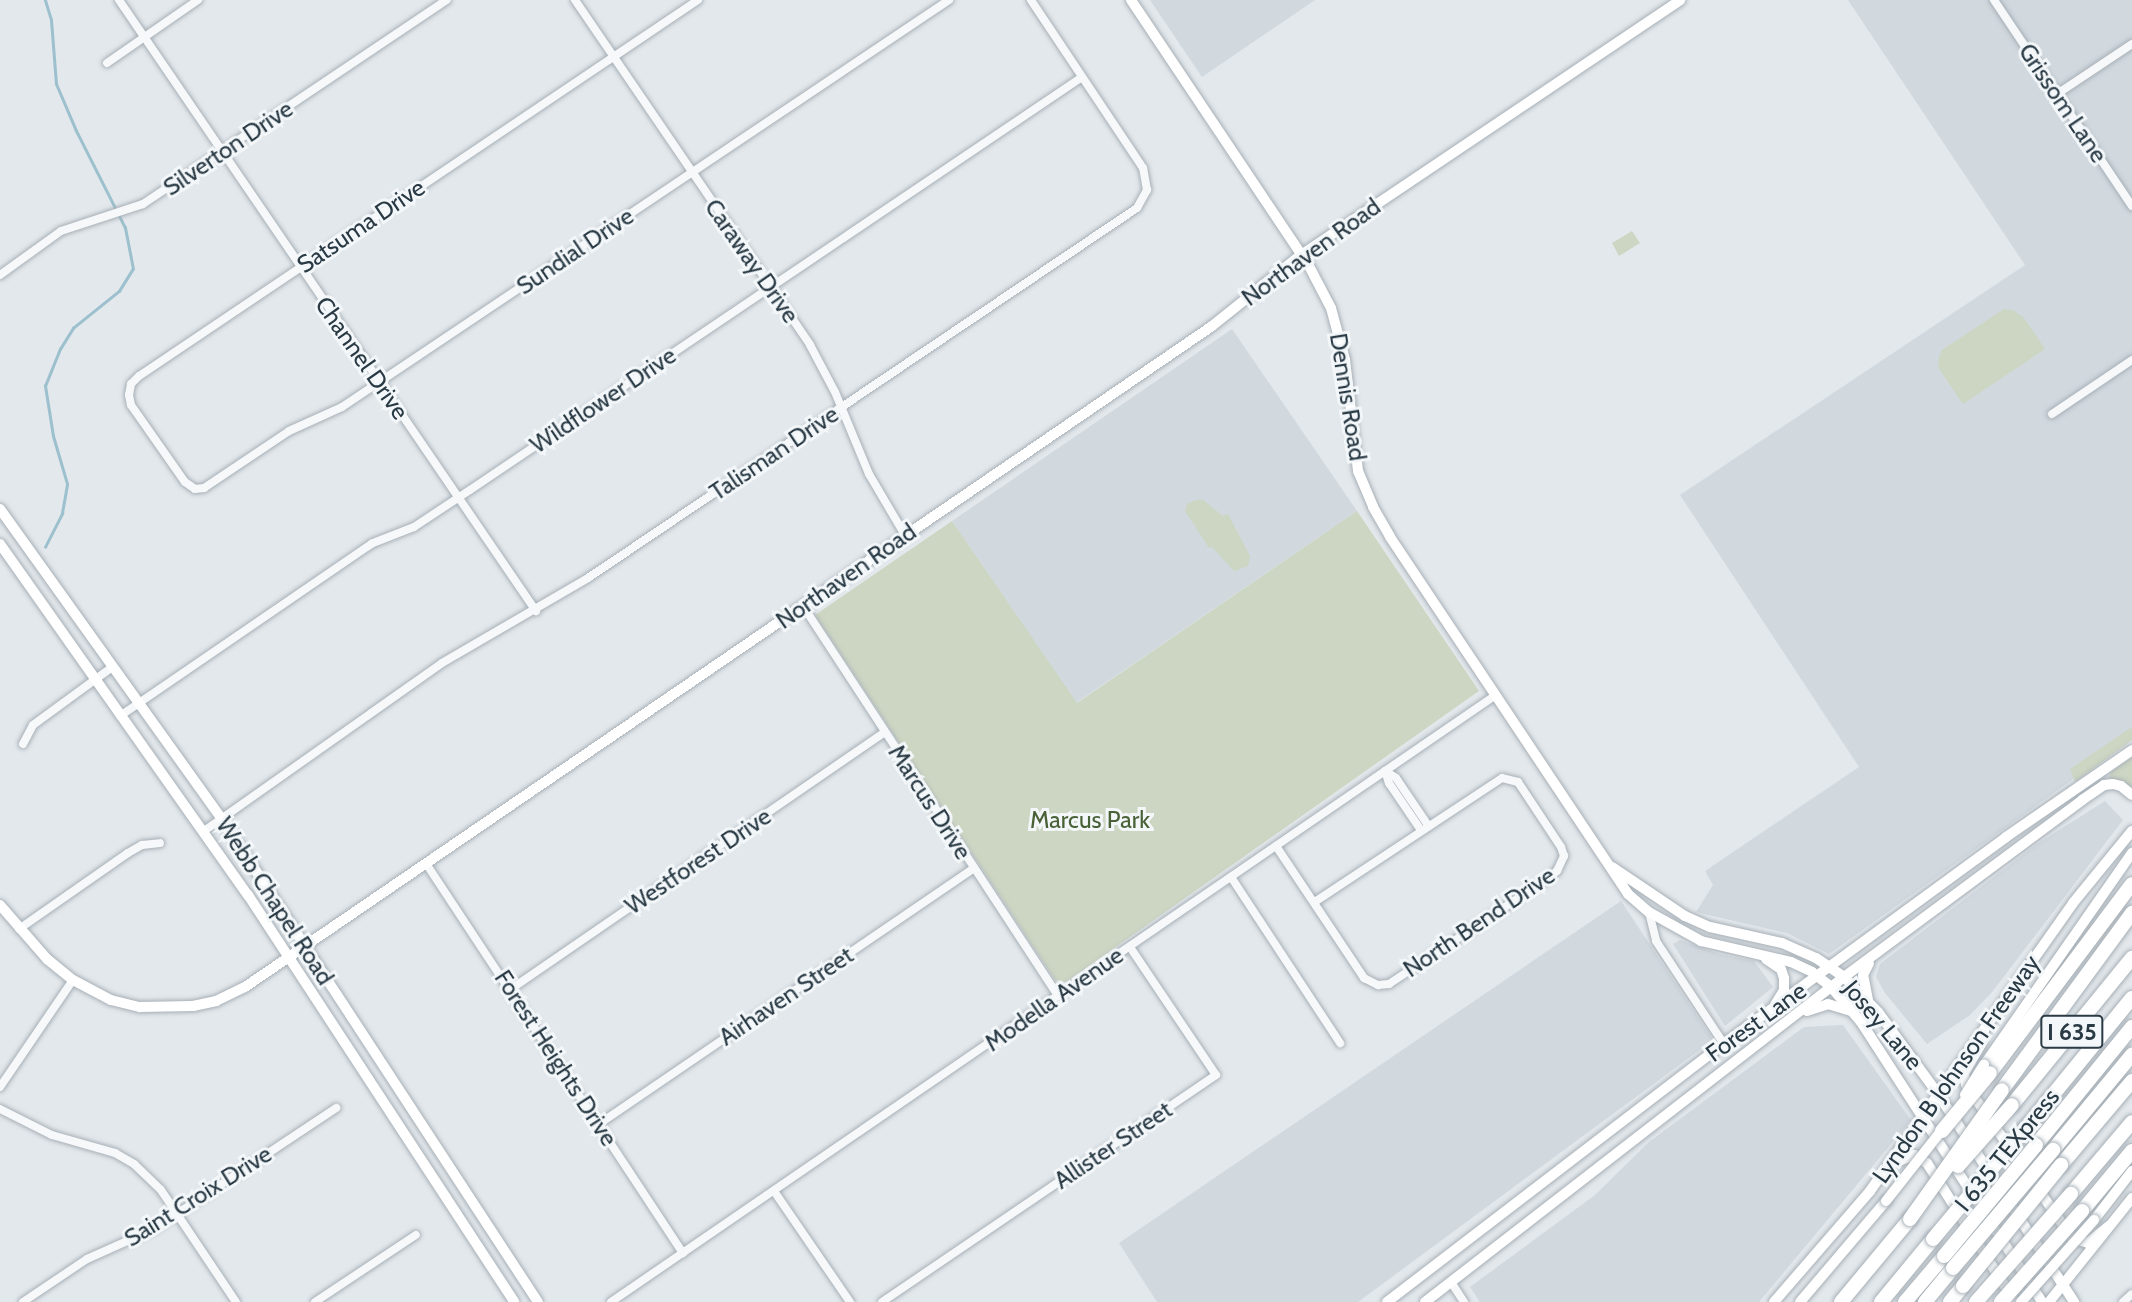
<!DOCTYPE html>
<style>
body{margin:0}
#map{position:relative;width:2132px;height:1302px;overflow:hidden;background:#e3e8ec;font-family:Cabin,sans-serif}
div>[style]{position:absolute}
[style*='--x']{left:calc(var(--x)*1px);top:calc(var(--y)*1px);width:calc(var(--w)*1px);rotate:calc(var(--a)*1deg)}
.built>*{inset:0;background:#d1d8de}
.green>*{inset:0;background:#cdd6c3}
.stream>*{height:2.5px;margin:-1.25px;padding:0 1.25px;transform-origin:1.25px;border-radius:1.25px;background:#9cc0cd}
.roads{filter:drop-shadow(0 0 2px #a7b0b7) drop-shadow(0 0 2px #a7b0b7)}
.street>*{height:8px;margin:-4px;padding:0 4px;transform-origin:4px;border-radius:4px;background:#f6f8f9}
.secondary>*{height:10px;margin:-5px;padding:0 5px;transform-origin:5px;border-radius:5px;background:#fff}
.highway>*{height:14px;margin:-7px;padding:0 7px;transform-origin:7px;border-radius:7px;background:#fff}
.bridges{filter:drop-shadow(0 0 2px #a7b0b7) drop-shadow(0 0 2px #a7b0b7)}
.secondary-bridge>*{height:10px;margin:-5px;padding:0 5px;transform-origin:5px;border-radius:5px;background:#fff}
.highway-bridge>*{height:14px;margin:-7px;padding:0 7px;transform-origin:7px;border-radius:7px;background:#fff}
span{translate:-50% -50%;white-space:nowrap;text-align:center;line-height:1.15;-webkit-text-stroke:6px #f3f7f9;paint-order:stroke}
.shield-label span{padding:2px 5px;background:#f3f7f9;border:2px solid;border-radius:5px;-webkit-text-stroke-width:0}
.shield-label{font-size:23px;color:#293a45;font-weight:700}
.street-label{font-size:24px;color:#293a45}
.park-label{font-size:24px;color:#496136}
</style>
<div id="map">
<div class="built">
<div style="clip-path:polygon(1150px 0,1315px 0,1202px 77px)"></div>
<div style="clip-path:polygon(1848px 0,2132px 0,2132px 737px,1829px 954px,1787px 933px,1696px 912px,1713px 885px,1705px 871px,1859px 767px,1680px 495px,2025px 265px)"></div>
<div style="clip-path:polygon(1232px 329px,1357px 511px,1076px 703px,952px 521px)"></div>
<div style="clip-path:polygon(2105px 801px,2123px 820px,1993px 991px,1970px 1015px,1927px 1044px,1885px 993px,1876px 977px,1880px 964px,2037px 844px)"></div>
<div style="clip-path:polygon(1621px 901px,1713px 1040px,1358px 1302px,1157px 1302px,1119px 1243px)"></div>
<div style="clip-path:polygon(1680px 940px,1719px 954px,1754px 961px,1773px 987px,1725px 1026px,1673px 944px)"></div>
<div style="clip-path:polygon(1843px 1025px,1911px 1120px,1759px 1302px,1480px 1302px,1470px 1287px,1595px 1195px,1649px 1142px,1804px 1027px)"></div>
</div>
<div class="green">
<div style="clip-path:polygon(1632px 231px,1640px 243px,1619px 256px,1612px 243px)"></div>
<div style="clip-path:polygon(2004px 309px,2013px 310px,2024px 318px,2045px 349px,1963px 404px,1939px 369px,1938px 360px,1942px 350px)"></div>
<div style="clip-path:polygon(1196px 500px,1203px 500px,1223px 516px,1228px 514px,1250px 556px,1248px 566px,1234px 571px,1212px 547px,1209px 548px,1185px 511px,1187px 504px)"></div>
<div style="clip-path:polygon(1357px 511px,1479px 691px,1066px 982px,1055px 980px,815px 615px,952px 521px,1077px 703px)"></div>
<div style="clip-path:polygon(2132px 727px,2132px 740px,2075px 782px,2070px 769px)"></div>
<div style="clip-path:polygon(2132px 757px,2132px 787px,2109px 778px,2110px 773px)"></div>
</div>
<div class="stream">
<div style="--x:45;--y:547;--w:38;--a:-63"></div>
<div style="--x:62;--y:513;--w:29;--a:-80"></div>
<div style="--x:67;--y:484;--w:50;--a:-106.3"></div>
<div style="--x:53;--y:436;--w:51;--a:-99.1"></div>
<div style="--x:45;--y:386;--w:40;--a:-68"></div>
<div style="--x:60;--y:349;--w:25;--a:-58"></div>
<div style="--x:73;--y:328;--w:59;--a:-38.8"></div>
<div style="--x:119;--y:291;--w:26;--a:-58"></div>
<div style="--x:133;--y:269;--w:42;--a:-101"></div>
<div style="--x:125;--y:228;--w:109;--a:-116.8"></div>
<div style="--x:76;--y:131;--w:51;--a:-113.1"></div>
<div style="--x:56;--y:84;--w:64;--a:-94.5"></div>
<div style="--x:51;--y:20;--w:21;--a:-107"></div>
</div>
<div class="roads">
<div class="street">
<div style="--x:119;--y:0;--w:740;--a:55.69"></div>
<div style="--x:575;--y:0;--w:417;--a:55.7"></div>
<div style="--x:810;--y:345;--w:53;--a:62"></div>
<div style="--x:835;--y:392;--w:89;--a:67.5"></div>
<div style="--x:869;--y:474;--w:71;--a:59.5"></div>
<div style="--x:698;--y:0;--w:674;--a:146.07"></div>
<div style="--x:139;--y:376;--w:11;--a:135"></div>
<div style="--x:131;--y:384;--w:11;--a:100"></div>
<div style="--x:129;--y:395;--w:10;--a:79"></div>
<div style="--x:131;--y:405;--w:94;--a:55"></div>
<div style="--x:185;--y:482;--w:12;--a:35"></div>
<div style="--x:195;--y:489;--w:9;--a:-6"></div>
<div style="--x:204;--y:488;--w:102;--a:-33.8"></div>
<div style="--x:289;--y:431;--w:58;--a:-24.4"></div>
<div style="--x:342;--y:407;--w:731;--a:-33.84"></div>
<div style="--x:1994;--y:0;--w:248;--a:56.2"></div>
<div style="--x:107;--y:63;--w:111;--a:-34.7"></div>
<div style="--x:2057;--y:94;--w:90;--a:-33.7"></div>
<div style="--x:0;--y:275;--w:75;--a:-35.8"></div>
<div style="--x:61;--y:231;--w:86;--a:-18.2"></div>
<div style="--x:143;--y:204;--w:366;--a:-33.9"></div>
<div style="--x:2052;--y:414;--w:97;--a:-34"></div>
<div style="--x:803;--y:606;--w:466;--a:56.8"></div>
<div style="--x:120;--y:716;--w:306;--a:-34.4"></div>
<div style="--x:373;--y:543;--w:44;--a:-21.3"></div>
<div style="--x:414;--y:527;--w:67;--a:-33.5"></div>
<div style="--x:470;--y:490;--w:738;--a:-34.01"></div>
<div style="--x:23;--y:744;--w:21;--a:-62"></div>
<div style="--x:33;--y:725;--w:97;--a:-36.2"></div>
<div style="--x:1385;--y:771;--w:13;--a:32"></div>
<div style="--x:1396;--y:778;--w:57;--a:55.8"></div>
<div style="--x:1385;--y:771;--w:13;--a:72"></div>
<div style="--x:1389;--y:783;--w:57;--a:55.8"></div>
<div style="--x:204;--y:831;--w:291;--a:-35.2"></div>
<div style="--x:442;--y:663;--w:169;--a:-30.2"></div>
<div style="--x:588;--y:578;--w:662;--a:-33.98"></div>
<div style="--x:1137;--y:208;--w:21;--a:-61"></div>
<div style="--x:1147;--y:190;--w:22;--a:-100"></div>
<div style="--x:1143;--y:168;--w:202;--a:-123.7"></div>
<div style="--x:1276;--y:846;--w:159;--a:56.3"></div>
<div style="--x:1364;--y:978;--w:16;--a:27"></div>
<div style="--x:1378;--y:985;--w:11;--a:-5"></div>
<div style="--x:1389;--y:984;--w:190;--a:-33.6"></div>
<div style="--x:1547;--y:879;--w:13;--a:-39"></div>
<div style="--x:1557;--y:871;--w:17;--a:-65"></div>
<div style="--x:1564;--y:856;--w:9;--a:-108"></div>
<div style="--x:1561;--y:847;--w:78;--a:-123.5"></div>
<div style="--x:1518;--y:782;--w:16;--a:-166"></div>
<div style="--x:1502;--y:778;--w:224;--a:146.5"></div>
<div style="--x:427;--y:865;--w:465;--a:56.6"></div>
<div style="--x:1231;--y:877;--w:199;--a:56.7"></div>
<div style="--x:1649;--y:912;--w:30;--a:76"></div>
<div style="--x:1656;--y:941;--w:123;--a:56.6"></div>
<div style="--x:19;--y:929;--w:133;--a:-34.9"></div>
<div style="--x:128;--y:853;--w:16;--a:-30"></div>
<div style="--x:142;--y:845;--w:18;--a:-6"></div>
<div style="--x:511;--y:989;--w:452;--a:-34.5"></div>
<div style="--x:0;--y:1087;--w:130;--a:-55.7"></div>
<div style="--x:0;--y:1109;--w:58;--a:26.6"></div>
<div style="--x:52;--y:1135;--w:66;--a:15.9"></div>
<div style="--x:115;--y:1153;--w:22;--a:30"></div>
<div style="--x:134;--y:1164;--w:37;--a:44"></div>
<div style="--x:161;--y:1190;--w:135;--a:56.2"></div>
<div style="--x:599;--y:1124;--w:454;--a:-34.3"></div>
<div style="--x:774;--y:1191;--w:135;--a:55.6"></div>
<div style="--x:1451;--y:1282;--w:24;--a:57"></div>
<div style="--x:23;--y:1302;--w:77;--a:-33.9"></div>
<div style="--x:87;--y:1259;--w:73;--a:-24.1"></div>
<div style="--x:154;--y:1229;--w:219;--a:-33.6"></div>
<div style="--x:315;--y:1302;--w:121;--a:-33.6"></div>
<div style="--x:611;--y:1302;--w:1073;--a:-34.45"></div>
<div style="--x:882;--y:1302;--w:404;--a:-34.2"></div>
<div style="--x:1216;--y:1075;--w:154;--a:-123.9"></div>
<div style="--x:2123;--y:1302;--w:12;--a:-42"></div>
</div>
<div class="secondary">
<div style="--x:1131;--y:0;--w:320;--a:56.2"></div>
<div style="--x:1309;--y:266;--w:47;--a:62.4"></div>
<div style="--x:1331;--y:308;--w:54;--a:74.9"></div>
<div style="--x:1345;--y:360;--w:112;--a:83.3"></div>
<div style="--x:1358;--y:471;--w:39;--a:67"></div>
<div style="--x:1373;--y:507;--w:34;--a:60"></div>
<div style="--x:1390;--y:537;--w:429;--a:56.3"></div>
<div style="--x:1628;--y:894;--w:28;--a:41"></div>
<div style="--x:1649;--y:912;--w:60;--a:29.1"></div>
<div style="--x:1701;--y:941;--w:92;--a:13.1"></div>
<div style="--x:1791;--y:962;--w:23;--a:25"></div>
<div style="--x:1812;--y:972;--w:24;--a:38"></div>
<div style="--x:1831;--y:987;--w:46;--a:49.4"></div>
<div style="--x:1861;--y:1022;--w:333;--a:57.1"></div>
<div style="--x:0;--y:509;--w:381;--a:54.4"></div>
<div style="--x:222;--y:819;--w:577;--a:56.81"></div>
<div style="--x:0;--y:544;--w:430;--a:54.8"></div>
<div style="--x:248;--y:895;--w:486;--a:56.8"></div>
<div style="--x:1612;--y:867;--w:88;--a:33.9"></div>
<div style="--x:1685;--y:916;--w:27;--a:24"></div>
<div style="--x:1710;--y:927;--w:74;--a:12.5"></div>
<div style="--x:1782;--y:943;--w:37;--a:24"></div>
<div style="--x:1816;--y:958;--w:34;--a:34"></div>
<div style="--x:1844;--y:977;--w:49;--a:45.8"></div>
<div style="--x:1878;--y:1012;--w:102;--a:53.8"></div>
<div style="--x:1938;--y:1094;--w:249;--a:56.8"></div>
<div style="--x:0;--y:905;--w:72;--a:49"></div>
<div style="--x:47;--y:959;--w:33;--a:39"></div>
<div style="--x:73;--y:980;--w:43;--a:27.8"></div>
<div style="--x:111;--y:1000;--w:30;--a:14"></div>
<div style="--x:140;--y:1007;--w:53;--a:-1.1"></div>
<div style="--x:193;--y:1006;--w:24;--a:-12"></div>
<div style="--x:216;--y:1001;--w:32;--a:-26"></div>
<div style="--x:245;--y:987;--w:1171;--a:-34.35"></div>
<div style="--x:1212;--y:326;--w:114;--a:-38.6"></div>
<div style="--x:1301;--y:255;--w:457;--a:-33.9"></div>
<div style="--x:1766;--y:959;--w:18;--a:34"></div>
<div style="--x:1781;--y:969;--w:9;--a:72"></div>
<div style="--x:1784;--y:978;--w:12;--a:90"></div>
<div style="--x:1784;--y:990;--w:17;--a:121"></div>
<div style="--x:1868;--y:1000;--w:25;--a:-101"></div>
<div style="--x:1863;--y:975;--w:13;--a:-63"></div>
<div style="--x:1807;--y:1011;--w:22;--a:-18"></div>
<div style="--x:1828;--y:1004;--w:24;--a:17"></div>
<div style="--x:1984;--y:1032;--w:12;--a:104"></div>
<div style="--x:1981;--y:1044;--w:34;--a:120"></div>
<div style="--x:1964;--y:1074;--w:11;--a:80"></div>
<div style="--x:1966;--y:1085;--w:186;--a:55.3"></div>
<div style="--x:2072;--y:1238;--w:17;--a:17"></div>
<div style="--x:2088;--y:1243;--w:27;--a:-39"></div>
<div style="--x:1984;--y:1065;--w:259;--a:-55.1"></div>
<div style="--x:1893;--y:1163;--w:23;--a:-20"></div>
<div style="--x:1915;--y:1155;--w:14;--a:34"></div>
<div style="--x:1927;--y:1163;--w:165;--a:57.7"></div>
<div style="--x:2094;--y:1220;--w:62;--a:-52.2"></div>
<div style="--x:1387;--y:1302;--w:412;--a:-37.5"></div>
<div style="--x:1714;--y:1051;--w:362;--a:-36.2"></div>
<div style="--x:2006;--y:837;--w:153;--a:-34.6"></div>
<div style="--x:1425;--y:1302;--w:530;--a:-37.8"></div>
<div style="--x:1844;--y:977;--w:297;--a:-36.6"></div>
<div style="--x:2082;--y:800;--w:27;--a:-34"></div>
<div style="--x:2104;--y:785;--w:9;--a:-6"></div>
<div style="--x:2113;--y:784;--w:8;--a:14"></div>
<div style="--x:2121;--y:786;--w:14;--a:39"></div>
<div style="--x:1774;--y:1302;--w:147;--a:-49.1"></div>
<div style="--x:1870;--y:1191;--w:352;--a:-54.8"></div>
<div style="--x:2073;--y:903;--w:93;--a:-50.7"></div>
<div style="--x:1800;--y:1302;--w:133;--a:-49.6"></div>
<div style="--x:2049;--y:1302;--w:133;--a:-51.4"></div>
</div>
<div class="highway">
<div style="--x:1990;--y:1073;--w:236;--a:-53.1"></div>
<div style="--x:2002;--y:1090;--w:220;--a:-53.7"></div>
<div style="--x:2012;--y:1105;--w:190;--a:-50.8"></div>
<div style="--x:2025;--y:1129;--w:169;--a:-50.8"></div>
<div style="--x:2036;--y:1145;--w:152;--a:-50.9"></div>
<div style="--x:2053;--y:1150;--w:124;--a:-50.3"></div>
<div style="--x:2061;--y:1165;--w:110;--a:-49.8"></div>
<div style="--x:2071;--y:1194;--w:94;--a:-49.7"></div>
<div style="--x:2082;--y:1211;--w:78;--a:-50.2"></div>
<div style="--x:1841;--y:1302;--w:108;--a:-50.3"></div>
<div style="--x:1881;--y:1302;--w:82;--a:-50.5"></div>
<div style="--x:1905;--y:1302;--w:60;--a:-49.7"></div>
<div style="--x:1925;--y:1302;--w:44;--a:-50.5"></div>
<div style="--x:1950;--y:1302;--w:21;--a:-51"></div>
</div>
</div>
<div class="bridges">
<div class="secondary-bridge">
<div style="--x:1965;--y:1095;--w:36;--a:-58"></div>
<div style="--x:1886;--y:1201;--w:95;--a:-51.8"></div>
<div style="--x:2021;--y:1302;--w:110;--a:-48.3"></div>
</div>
<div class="highway-bridge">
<div style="--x:1942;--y:1131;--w:75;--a:-50.4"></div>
<div style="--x:1958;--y:1166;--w:81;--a:-48.5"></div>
<div style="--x:1910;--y:1219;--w:158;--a:-54.5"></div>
<div style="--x:1933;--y:1239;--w:143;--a:-50.1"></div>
<div style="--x:1944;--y:1256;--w:144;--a:-50.3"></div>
<div style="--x:1953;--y:1268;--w:155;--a:-49.7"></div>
<div style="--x:1963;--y:1286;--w:156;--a:-51"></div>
<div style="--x:1976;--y:1302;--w:144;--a:-48.7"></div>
<div style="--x:2001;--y:1302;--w:122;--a:-48.3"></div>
</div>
</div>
<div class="shield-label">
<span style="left:2072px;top:1032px">I 635</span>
</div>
<div class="street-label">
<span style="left:2063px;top:103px;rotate:56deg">Grissom Lane</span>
<span style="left:228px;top:148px;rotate:-34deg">Silverton Drive</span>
<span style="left:361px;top:226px;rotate:-34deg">Satsuma Drive</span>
<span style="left:575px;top:251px;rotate:-34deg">Sundial Drive</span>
<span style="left:1311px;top:252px;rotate:-36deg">Northaven Road</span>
<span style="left:752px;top:261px;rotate:55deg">Caraway Drive</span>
<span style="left:362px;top:358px;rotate:55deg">Channel Drive</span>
<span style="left:1348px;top:397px;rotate:81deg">Dennis Road</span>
<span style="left:603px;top:400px;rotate:-34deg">Wildflower Drive</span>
<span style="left:774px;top:453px;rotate:-34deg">Talisman Drive</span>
<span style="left:846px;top:576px;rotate:-35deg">Northaven Road</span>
<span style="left:930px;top:802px;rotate:57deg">Marcus Drive</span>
<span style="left:698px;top:861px;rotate:-34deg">Westforest Drive</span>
<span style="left:275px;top:901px;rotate:57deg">Webb Chapel Road</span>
<span style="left:1479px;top:922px;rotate:-34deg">North Bend Drive</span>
<span style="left:786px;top:996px;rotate:-34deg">Airhaven Street</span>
<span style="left:1054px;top:999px;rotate:-35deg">Modella Avenue</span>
<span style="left:1756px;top:1022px;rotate:-36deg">Forest Lane</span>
<span style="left:1883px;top:1025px;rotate:50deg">Josey Lane</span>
<span style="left:556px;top:1058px;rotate:57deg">Forest Heights Drive</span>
<span style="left:1956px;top:1069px;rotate:-55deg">Lyndon B Johnson Freeway</span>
<span style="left:1113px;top:1145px;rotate:-34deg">Allister Street</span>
<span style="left:2007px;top:1150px;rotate:-51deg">I 635 TEXpress</span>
<span style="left:198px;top:1196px;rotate:-32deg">Saint Croix Drive</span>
</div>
<div class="park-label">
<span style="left:1090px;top:820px">Marcus Park</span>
</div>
</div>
